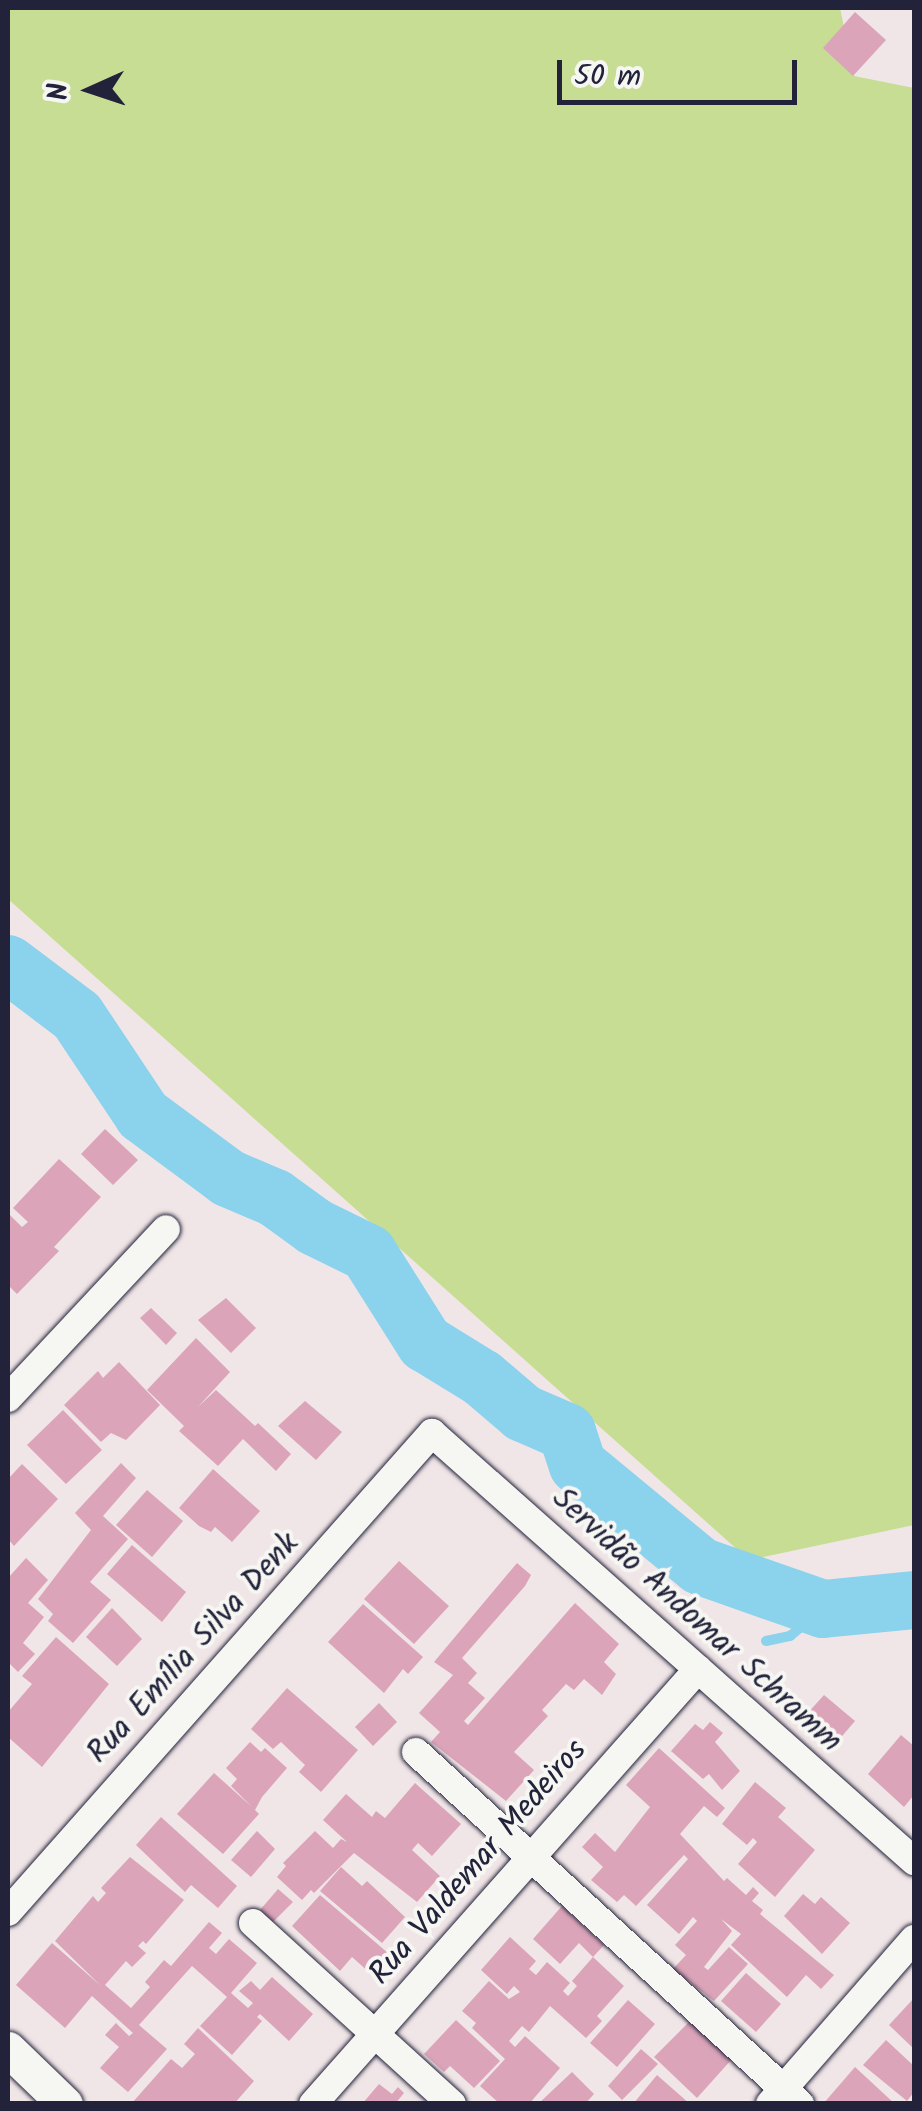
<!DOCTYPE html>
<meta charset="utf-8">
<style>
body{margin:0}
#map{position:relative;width:922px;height:2111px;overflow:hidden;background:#f1e6e7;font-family:Kalam,sans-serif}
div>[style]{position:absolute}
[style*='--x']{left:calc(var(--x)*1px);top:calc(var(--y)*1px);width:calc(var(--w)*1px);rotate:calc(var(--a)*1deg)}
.green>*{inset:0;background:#c6dd93}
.stream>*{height:10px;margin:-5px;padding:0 5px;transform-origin:5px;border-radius:5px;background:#8bd2ed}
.river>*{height:58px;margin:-29px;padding:0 29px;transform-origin:29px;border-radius:29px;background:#8bd2ed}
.building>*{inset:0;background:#dba4b9}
.roads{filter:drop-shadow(0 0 2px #22223b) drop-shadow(0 0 2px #22223b)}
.minor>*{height:28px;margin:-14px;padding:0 14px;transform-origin:14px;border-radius:14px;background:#f6f6f2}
.tertiary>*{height:35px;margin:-17.5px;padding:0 17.5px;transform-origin:17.5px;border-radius:17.5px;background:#f6f6f2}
span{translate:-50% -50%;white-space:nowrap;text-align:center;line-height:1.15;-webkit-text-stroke:8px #f6f6f2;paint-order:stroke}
.street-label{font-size:32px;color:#22223b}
.frame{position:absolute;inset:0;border:10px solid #22223b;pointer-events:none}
.north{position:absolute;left:40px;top:40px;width:100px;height:100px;-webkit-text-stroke:8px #f6f6f2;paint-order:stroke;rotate:267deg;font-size:28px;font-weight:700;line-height:40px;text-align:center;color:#22223b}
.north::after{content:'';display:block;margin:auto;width:35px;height:45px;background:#22223b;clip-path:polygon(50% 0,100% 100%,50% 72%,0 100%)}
.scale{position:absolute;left:557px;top:60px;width:240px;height:45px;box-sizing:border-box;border:5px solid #22223b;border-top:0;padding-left:12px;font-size:30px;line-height:35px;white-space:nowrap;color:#22223b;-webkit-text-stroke:8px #f6f6f2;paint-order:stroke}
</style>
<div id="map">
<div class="green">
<div style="clip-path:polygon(8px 8px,840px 8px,854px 76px,914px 88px,914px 1525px,749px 1560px,8px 899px)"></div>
</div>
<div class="stream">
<div style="--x:766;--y:1641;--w:25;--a:-12"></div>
<div style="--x:790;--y:1636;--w:43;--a:-39.3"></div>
</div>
<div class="river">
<div style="--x:8;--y:964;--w:86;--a:37"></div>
<div style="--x:77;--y:1016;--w:119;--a:56.3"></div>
<div style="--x:143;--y:1115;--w:106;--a:36.5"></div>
<div style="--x:228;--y:1178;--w:51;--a:23.1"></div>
<div style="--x:275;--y:1198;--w:49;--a:35.9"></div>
<div style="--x:315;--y:1227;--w:59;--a:26.1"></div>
<div style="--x:368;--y:1253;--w:107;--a:57.7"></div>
<div style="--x:425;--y:1343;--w:67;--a:31.6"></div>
<div style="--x:482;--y:1378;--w:54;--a:40.5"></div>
<div style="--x:523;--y:1413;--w:48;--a:23.4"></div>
<div style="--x:567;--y:1432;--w:35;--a:72"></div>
<div style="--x:578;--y:1465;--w:158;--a:39.6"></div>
<div style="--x:700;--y:1566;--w:130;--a:19.3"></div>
<div style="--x:823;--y:1609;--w:91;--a:-5.6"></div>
</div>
<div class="building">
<div style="clip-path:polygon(855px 12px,886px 40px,853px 76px,823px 48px)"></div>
<div style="clip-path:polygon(105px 1129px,138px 1160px,113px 1185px,81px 1154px)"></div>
<div style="clip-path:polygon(59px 1159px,101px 1197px,54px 1247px,59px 1251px,17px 1294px,8px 1285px,8px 1213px,22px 1227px,28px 1222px,13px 1208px)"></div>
<div style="clip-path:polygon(226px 1298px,256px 1328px,231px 1353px,198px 1320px)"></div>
<div style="clip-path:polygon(151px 1308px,177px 1333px,166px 1345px,140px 1318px)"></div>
<div style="clip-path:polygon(196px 1338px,230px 1372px,198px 1407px,216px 1390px,255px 1426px,258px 1423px,291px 1454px,276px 1471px,243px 1439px,218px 1466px,179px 1431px,184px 1426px,147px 1390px)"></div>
<div style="clip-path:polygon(119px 1362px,160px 1405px,126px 1440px,111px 1433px,101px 1442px,64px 1405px,98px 1371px,103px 1378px)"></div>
<div style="clip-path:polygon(305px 1401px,342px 1432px,316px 1460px,278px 1426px)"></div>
<div style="clip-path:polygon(63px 1410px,102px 1450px,66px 1484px,27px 1445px)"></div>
<div style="clip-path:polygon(121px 1463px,136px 1478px,103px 1516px,128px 1539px,90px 1582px,111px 1600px,73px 1643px,48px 1621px,53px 1614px,38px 1599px,91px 1530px,75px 1513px)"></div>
<div style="clip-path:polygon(22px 1464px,58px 1499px,14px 1546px,8px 1539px,8px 1479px)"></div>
<div style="clip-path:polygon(213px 1469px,260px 1511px,232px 1542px,215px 1527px,211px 1532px,199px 1526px,179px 1508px)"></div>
<div style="clip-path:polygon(147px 1490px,183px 1521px,152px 1557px,116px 1525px)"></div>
<div style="clip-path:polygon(132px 1545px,186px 1592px,162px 1622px,107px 1574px)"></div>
<div style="clip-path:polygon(26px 1558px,48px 1580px,28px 1603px,44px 1617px,23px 1643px,35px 1654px,18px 1672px,8px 1662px,8px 1578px)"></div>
<div style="clip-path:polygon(399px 1561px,449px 1606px,414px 1644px,364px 1599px)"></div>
<div style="clip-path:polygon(517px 1563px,531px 1575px,525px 1586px,462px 1658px,477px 1673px,468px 1683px,485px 1698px,464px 1721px,468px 1725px,575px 1603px,619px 1644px,604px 1662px,616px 1674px,602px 1695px,584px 1679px,574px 1690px,566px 1684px,542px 1710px,548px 1716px,514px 1752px,534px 1770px,506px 1801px,431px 1742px,440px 1732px,419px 1713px,453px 1675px,434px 1662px)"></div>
<div style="clip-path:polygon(363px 1604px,423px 1657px,408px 1674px,403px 1669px,384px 1693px,328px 1642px)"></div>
<div style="clip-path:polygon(112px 1608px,142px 1639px,117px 1666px,86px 1637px)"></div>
<div style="clip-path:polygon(56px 1637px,109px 1684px,42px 1767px,8px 1737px,8px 1712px,32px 1684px,22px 1676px)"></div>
<div style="clip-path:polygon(287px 1688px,358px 1750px,321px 1792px,299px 1772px,305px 1765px,281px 1742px,273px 1749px,251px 1729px)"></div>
<div style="clip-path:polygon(824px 1695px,855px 1721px,837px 1742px,805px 1716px)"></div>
<div style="clip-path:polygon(379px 1703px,397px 1722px,373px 1746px,355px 1727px)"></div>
<div style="clip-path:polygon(710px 1722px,723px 1733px,715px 1742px,740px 1771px,722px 1790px,709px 1774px,703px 1779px,671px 1751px,695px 1724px,703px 1730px)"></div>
<div style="clip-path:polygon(901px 1735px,914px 1746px,914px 1795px,904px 1807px,868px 1774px)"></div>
<div style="clip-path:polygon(250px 1742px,261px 1752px,265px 1748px,287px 1768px,262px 1797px,255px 1810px,259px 1814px,223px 1854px,177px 1814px,214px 1773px,252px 1807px,231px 1786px,237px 1779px,226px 1768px)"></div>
<div style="clip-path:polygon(659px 1748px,725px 1808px,717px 1817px,704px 1806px,680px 1834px,724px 1881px,727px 1878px,746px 1895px,753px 1887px,759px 1893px,752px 1901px,763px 1910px,760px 1914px,834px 1975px,821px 1989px,806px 1975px,787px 1997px,731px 1945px,741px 1934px,721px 1919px,732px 1931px,704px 1967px,708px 1970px,729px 1947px,748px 1964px,714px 2001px,673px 1969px,686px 1955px,675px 1945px,697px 1921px,693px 1917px,679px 1934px,647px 1905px,688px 1859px,684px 1855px,636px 1906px,624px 1895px,617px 1902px,591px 1880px,603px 1867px,582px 1847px,595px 1833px,615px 1852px,650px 1807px,626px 1785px)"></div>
<div style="clip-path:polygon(755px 1782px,786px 1808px,778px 1817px,815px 1850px,775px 1897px,738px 1864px,757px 1842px,753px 1838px,747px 1845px,722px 1824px)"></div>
<div style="clip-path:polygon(415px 1783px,461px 1824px,432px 1856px,418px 1843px,412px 1850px,440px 1876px,417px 1902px,354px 1853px,314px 1893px,311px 1890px,302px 1900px,277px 1877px,286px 1866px,283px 1863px,315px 1831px,333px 1848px,341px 1839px,347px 1842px,323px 1820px,346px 1794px,372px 1817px,376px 1811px,385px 1818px)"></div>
<div style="clip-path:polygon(161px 1817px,237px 1886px,218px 1908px,191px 1885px,185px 1892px,136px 1845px)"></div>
<div style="clip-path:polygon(257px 1831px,275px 1849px,251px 1877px,231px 1860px)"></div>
<div style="clip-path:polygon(130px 1857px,184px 1900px,146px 1944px,143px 1941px,138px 1946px,146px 1953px,132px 1967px,126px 1961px,105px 1985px,131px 2008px,150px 1987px,145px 1982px,164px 1960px,171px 1966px,209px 1922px,222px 1933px,209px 1948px,216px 1954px,229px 1939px,257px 1963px,231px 1993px,248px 2008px,253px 2003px,239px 1991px,251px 1981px,260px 1990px,272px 1977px,313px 2014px,289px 2041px,260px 2014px,257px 2017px,262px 2021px,232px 2055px,200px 2026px,227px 1997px,192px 1966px,139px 2025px,167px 2049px,128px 2092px,100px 2068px,119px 2047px,105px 2035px,116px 2023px,129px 2036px,133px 2033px,92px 1996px,65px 2028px,16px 1985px,52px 1943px,101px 1986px,55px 1941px,93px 1896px,98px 1902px,106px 1893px,101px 1888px)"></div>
<div style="clip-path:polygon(341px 1867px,362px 1886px,367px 1881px,405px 1917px,382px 1943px,320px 1891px)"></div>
<div style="clip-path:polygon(278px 1889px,293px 1902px,273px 1922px,260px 1910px)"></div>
<div style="clip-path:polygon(803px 1894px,815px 1904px,821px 1897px,850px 1923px,822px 1954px,784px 1916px)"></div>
<div style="clip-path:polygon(320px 1895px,388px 1953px,370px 1973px,352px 1957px,340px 1971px,292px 1926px)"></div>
<div style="clip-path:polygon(562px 1906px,604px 1945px,593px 1957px,624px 1986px,597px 2016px,602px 2021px,586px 2038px,550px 2006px,529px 2032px,522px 2026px,509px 2041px,515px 2047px,525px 2036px,560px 2068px,529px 2104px,500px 2104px,480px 2086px,505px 2059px,472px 2028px,476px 2023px,462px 2011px,489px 1981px,509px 1999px,520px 1992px,514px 1986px,507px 1994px,481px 1970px,510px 1937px,536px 1961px,529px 1969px,536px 1975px,547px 1962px,570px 1983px,563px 1991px,568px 1996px,577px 1986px,572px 1981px,593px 1957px,579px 1943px,560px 1964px,533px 1939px)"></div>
<div style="clip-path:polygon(746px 1973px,781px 2004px,756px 2032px,721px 2001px)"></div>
<div style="clip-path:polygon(914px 1998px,914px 2049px,889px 2025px)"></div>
<div style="clip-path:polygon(628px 2000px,655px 2024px,617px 2067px,590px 2043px)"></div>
<div style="clip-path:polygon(456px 2020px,500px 2061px,474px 2088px,450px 2066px,444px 2072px,424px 2054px)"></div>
<div style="clip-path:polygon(690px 2021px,732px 2059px,697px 2098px,654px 2057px)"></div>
<div style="clip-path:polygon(198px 2028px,254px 2081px,234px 2104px,131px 2104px,171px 2059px,182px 2068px,195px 2054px,184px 2044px)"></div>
<div style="clip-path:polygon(886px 2040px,914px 2066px,914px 2092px,907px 2101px,863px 2065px)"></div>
<div style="clip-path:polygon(641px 2049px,658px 2064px,622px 2100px,608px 2086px)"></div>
<div style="clip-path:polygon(855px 2067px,895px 2104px,823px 2104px)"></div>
<div style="clip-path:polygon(572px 2072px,594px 2094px,585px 2104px,538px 2104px)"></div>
<div style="clip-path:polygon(657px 2075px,690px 2104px,633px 2104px)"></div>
<div style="clip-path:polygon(379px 2084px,392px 2094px,398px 2087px,404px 2093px,395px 2104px,362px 2104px)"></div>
</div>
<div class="roads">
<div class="minor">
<div style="--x:8;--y:1398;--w:231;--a:-46.9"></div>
<div style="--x:416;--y:1752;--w:521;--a:42.51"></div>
<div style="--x:8;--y:1912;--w:640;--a:-48.49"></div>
<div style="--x:432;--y:1433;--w:645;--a:41.6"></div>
<div style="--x:253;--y:1923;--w:269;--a:42.3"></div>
<div style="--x:313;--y:2104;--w:581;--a:-48.49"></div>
<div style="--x:770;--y:2104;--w:219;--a:-48.9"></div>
</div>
<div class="tertiary">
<div style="--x:8;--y:2049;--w:79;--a:44"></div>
</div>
</div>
<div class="street-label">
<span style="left:696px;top:1621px;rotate:42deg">Servidão Andomar Schramm</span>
<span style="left:194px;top:1649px;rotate:-48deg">Rua Emília Silva Denk</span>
<span style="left:479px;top:1863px;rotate:-49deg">Rua Valdemar Medeiros</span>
</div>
<div class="frame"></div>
<div class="north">N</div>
<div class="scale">50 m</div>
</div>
